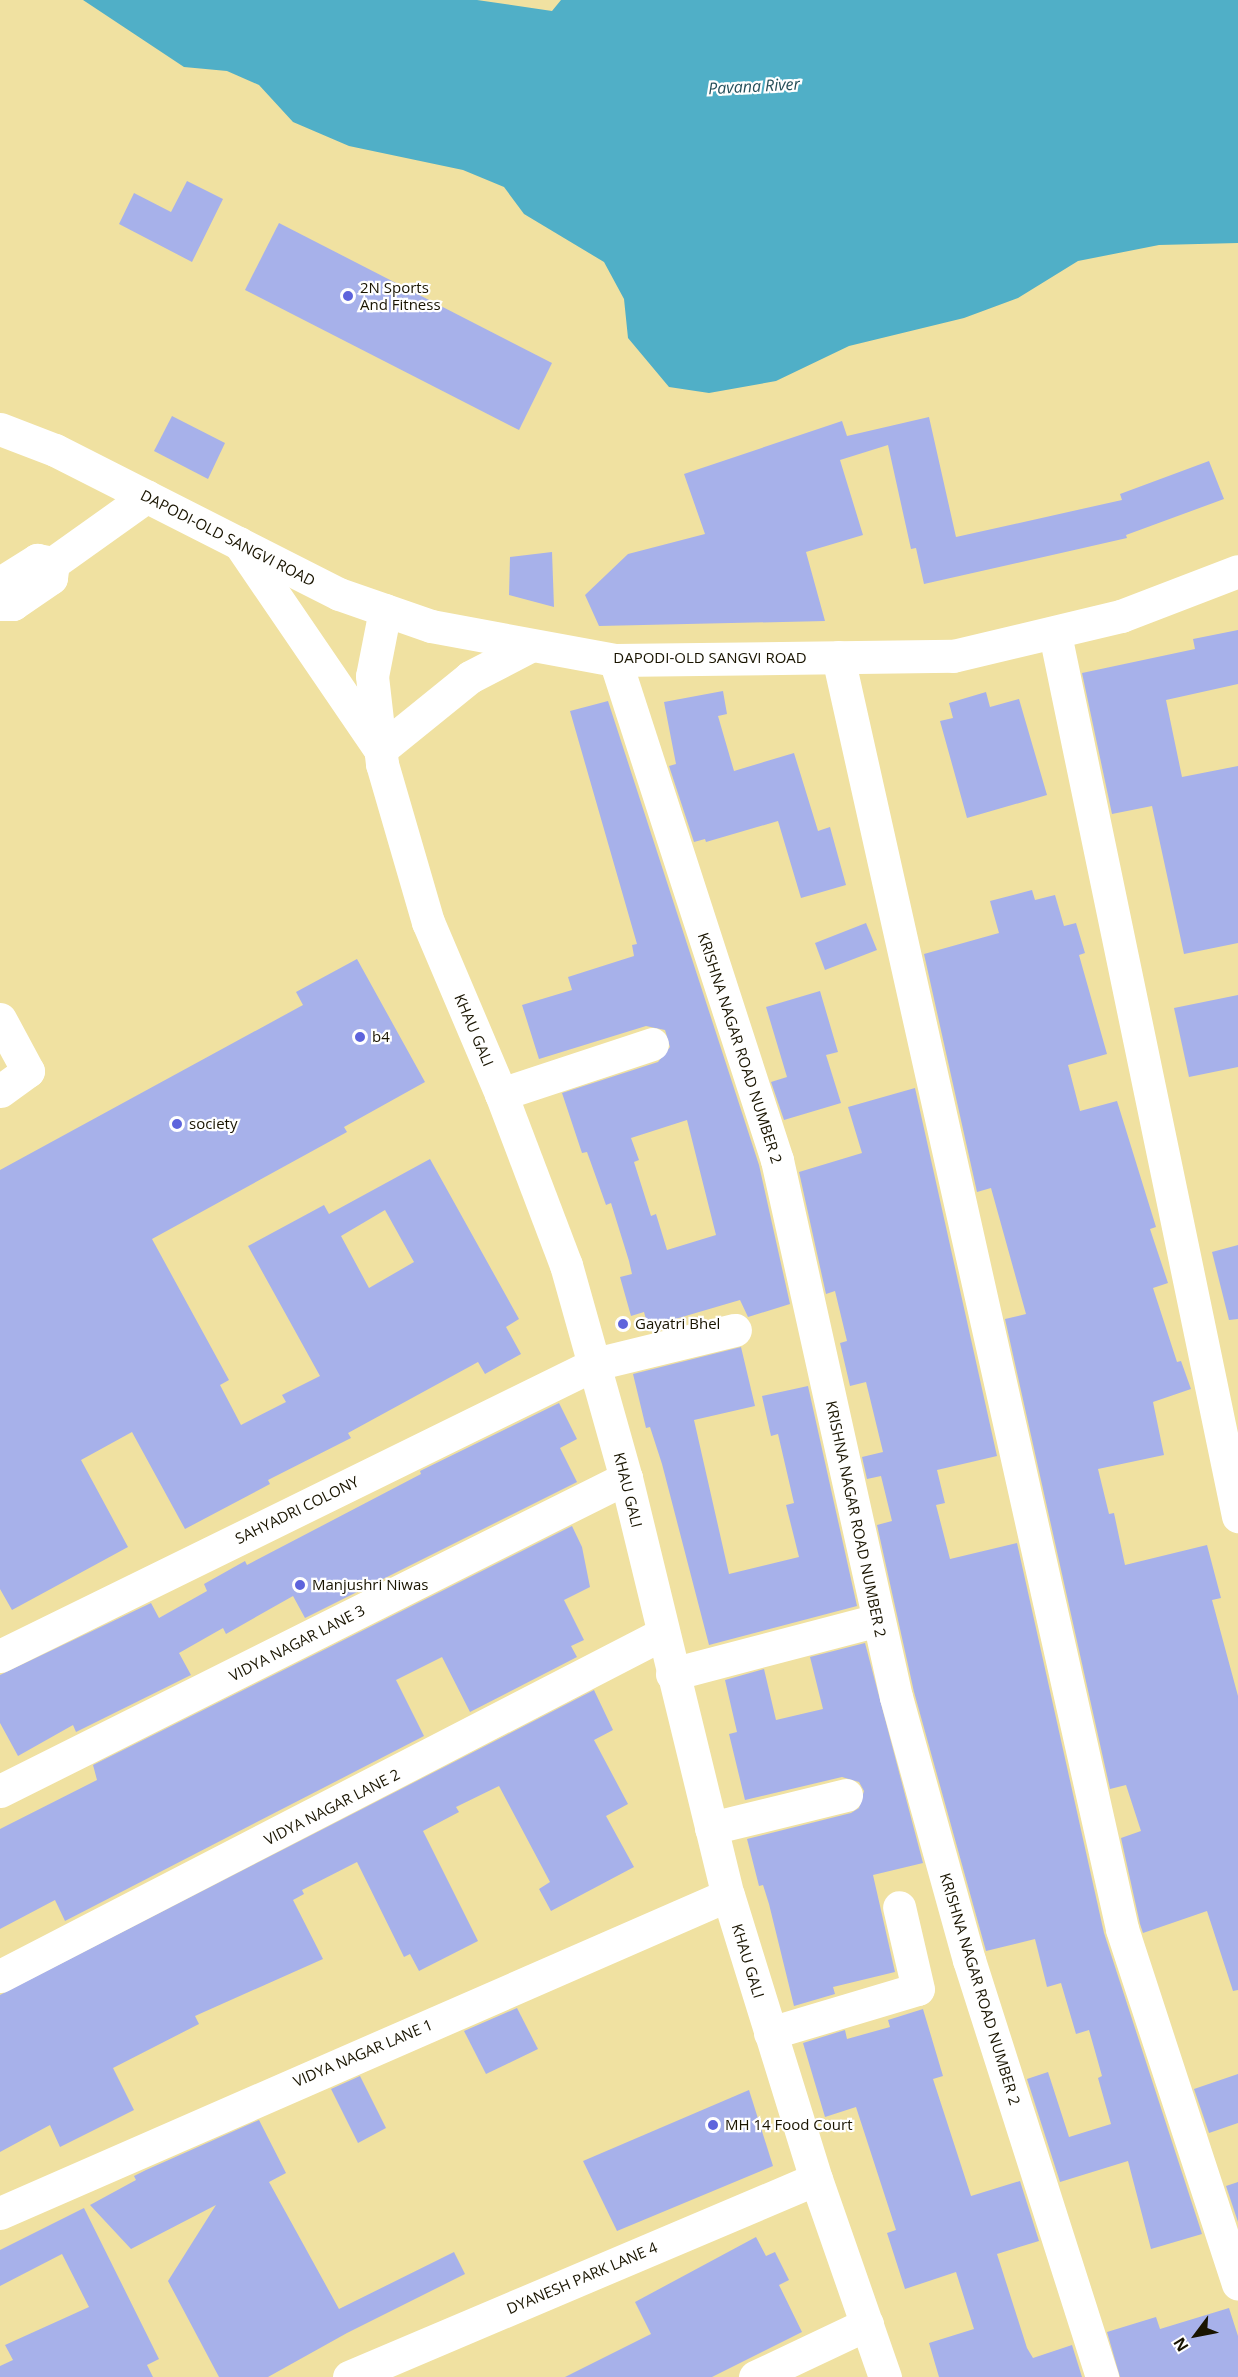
<!DOCTYPE html>
<style>
body{margin:0}
#map{position:relative;width:1238px;height:2377px;overflow:hidden;background:#f0e1a1;font-family:"Open Sans",sans-serif}
div>[style]{position:absolute}
[style*='--x']{left:calc(var(--x)*1px);top:calc(var(--y)*1px);width:calc(var(--w)*1px);rotate:calc(var(--a)*1deg)}
.water>*{inset:0;background:#50afc7}
.building>*{inset:0;background:#a7b1ea}
.minor>*{height:33px;margin:-16.5px;padding:0 16.5px;transform-origin:16.5px;border-radius:16.5px;background:#fff}
.tertiary>*{height:33px;margin:-16.5px;padding:0 16.5px;transform-origin:16.5px;border-radius:16.5px;background:#fff}
.dots>*{width:16px;height:16px;translate:-50% -50%;box-sizing:border-box;border:3px solid #fff;border-radius:50%}
span{translate:-50% -50%;white-space:nowrap;text-align:center;line-height:1.15;-webkit-text-stroke:4.5px #fff;paint-order:stroke}
.poi-label{font-size:15px;color:#191400}
.left{translate:0 -50%;text-align:left}
.street-label{font-size:15px;color:#191400}
.water-label{font-size:16px;color:#254f5a;font-style:italic}
.north{position:absolute;left:1166px;top:2305px;width:60px;height:60px;-webkit-text-stroke:4px #fff;paint-order:stroke;rotate:238deg;font-size:16px;font-weight:700;line-height:24px;text-align:center;color:#191400}
.north::after{content:'';display:block;margin:auto;width:21px;height:27px;background:#191400;clip-path:polygon(50% 0,100% 100%,50% 72%,0 100%)}
</style>
<div id="map">
<div class="water">
<div style="clip-path:polygon(83px 0,477px 0,552px 11px,561px 0,1238px 0,1238px 243px,1159px 245px,1078px 261px,1018px 298px,964px 318px,849px 346px,776px 381px,709px 393px,669px 387px,628px 338px,624px 299px,604px 262px,524px 214px,504px 187px,463px 170px,349px 146px,293px 122px,259px 85px,227px 71px,184px 67px)"></div>
</div>
<div class="building">
<div style="clip-path:polygon(187px 181px,223px 199px,192px 262px,119px 224px,134px 193px,171px 212px)"></div>
<div style="clip-path:polygon(279px 223px,552px 363px,519px 430px,245px 290px)"></div>
<div style="clip-path:polygon(172px 416px,225px 443px,208px 479px,154px 451px)"></div>
<div style="clip-path:polygon(929px 417px,956px 537px,1122px 500px,1120px 494px,1209px 461px,1224px 499px,1126px 535px,1127px 538px,924px 584px,916px 548px,911px 549px,888px 445px,840px 460px,863px 535px,806px 552px,825px 621px,599px 626px,585px 595px,628px 554px,705px 534px,684px 474px,842px 421px,847px 436px)"></div>
<div style="clip-path:polygon(552px 552px,554px 607px,509px 595px,510px 557px)"></div>
<div style="clip-path:polygon(1238px 630px,1238px 684px,1166px 700px,1182px 777px,1238px 766px,1238px 943px,1184px 954px,1152px 806px,1112px 814px,1082px 673px,1195px 649px,1193px 639px)"></div>
<div style="clip-path:polygon(723px 691px,727px 714px,718px 716px,734px 771px,794px 753px,818px 831px,830px 827px,846px 885px,801px 898px,778px 821px,706px 842px,705px 839px,694px 842px,669px 766px,676px 764px,664px 702px)"></div>
<div style="clip-path:polygon(986px 692px,990px 707px,1019px 699px,1047px 795px,967px 818px,940px 721px,953px 718px,949px 703px)"></div>
<div style="clip-path:polygon(evenodd,608px 701px,759px 1165px,790px 1304px,748px 1317px,740px 1300px,648px 1327px,644px 1312px,631px 1316px,620px 1277px,632px 1274px,629px 1261px,611px 1203px,606px 1205px,587px 1152px,582px 1153px,562px 1093px,658px 1062px,670px 1047px,665px 1030px,646px 1026px,539px 1059px,522px 1005px,572px 990px,568px 977px,634px 956px,632px 945px,637px 944px,570px 711px,608px 701px,687px 1120px,716px 1235px,667px 1250px,656px 1214px,651px 1216px,634px 1162px,639px 1160px,631px 1138px,687px 1120px)"></div>
<div style="clip-path:polygon(1032px 890px,1035px 900px,1055px 895px,1064px 926px,1076px 923px,1085px 953px,1079px 955px,1107px 1054px,1068px 1065px,1080px 1111px,1117px 1101px,1156px 1227px,1150px 1229px,1168px 1283px,1153px 1288px,1177px 1362px,1181px 1361px,1191px 1389px,1153px 1402px,1164px 1455px,1098px 1469px,1109px 1514px,1114px 1513px,1125px 1565px,1207px 1545px,1221px 1598px,1212px 1600px,1238px 1696px,1238px 1990px,1233px 1991px,1207px 1911px,1143px 1933px,1140px 1924px,1121px 1838px,1141px 1831px,1126px 1785px,1110px 1789px,1005px 1319px,1026px 1314px,991px 1188px,977px 1192px,924px 954px,999px 933px,990px 901px)"></div>
<div style="clip-path:polygon(866px 923px,877px 950px,825px 970px,815px 943px)"></div>
<div style="clip-path:polygon(evenodd,357px 959px,425px 1082px,344px 1127px,347px 1132px,152px 1239px,229px 1380px,220px 1385px,241px 1425px,286px 1402px,282px 1395px,320px 1376px,248px 1246px,324px 1205px,329px 1214px,430px 1159px,519px 1319px,506px 1327px,521px 1354px,485px 1374px,478px 1362px,348px 1433px,351px 1438px,268px 1480px,270px 1484px,185px 1529px,132px 1432px,81px 1460px,128px 1547px,12px 1610px,0 1589px,0 1170px,303px 1005px,296px 992px,357px 959px,385px 1210px,414px 1262px,369px 1288px,341px 1236px,385px 1210px)"></div>
<div style="clip-path:polygon(820px 991px,838px 1052px,826px 1055px,841px 1103px,784px 1120px,771px 1082px,787px 1077px,766px 1007px)"></div>
<div style="clip-path:polygon(1238px 995px,1238px 1067px,1189px 1077px,1174px 1008px)"></div>
<div style="clip-path:polygon(915px 1088px,997px 1456px,937px 1470px,945px 1503px,936px 1505px,950px 1559px,1017px 1543px,1104px 1933px,1202px 2234px,1151px 2249px,1128px 2161px,1060px 2182px,1027px 2079px,1048px 2072px,1069px 2137px,1111px 2124px,1098px 2078px,1102px 2076px,1089px 2030px,1076px 2034px,1061px 1983px,1047px 1987px,1035px 1939px,986px 1951px,914px 1692px,877px 1525px,892px 1521px,881px 1476px,867px 1479px,862px 1457px,883px 1452px,866px 1382px,850px 1386px,840px 1343px,847px 1341px,835px 1291px,826px 1294px,799px 1172px,862px 1153px,848px 1107px)"></div>
<div style="clip-path:polygon(1238px 1245px,1238px 1319px,1229px 1320px,1212px 1252px)"></div>
<div style="clip-path:polygon(741px 1347px,755px 1406px,694px 1420px,729px 1574px,799px 1557px,786px 1505px,794px 1503px,778px 1434px,771px 1436px,762px 1396px,808px 1386px,857px 1606px,709px 1645px,662px 1464px,650px 1427px,646px 1428px,633px 1374px)"></div>
<div style="clip-path:polygon(559px 1403px,577px 1439px,560px 1448px,577px 1482px,305px 1618px,293px 1596px,226px 1634px,223px 1628px,179px 1653px,191px 1675px,76px 1732px,73px 1725px,18px 1756px,0 1723px,0 1675px,151px 1603px,159px 1618px,207px 1591px,204px 1584px,245px 1561px,247px 1565px,421px 1474px,420px 1471px)"></div>
<div style="clip-path:polygon(572px 1526px,582px 1547px,590px 1587px,564px 1600px,584px 1640px,571px 1646px,577px 1657px,470px 1712px,442px 1657px,396px 1680px,424px 1736px,65px 1921px,55px 1900px,0 1929px,0 1829px,97px 1780px,93px 1765px)"></div>
<div style="clip-path:polygon(865px 1643px,923px 1863px,873px 1875px,895px 1972px,833px 1987px,835px 1994px,794px 2006px,769px 1904px,763px 1885px,759px 1886px,747px 1839px,851px 1813px,859px 1808px,864px 1791px,859px 1782px,842px 1777px,745px 1800px,729px 1734px,737px 1732px,725px 1680px,764px 1669px,776px 1720px,823px 1709px,810px 1657px)"></div>
<div style="clip-path:polygon(594px 1690px,613px 1730px,594px 1740px,628px 1804px,606px 1816px,634px 1867px,551px 1911px,539px 1889px,550px 1882px,499px 1786px,456px 1807px,459px 1812px,423px 1831px,478px 1941px,419px 1971px,410px 1954px,404px 1957px,357px 1862px,302px 1890px,304px 1894px,293px 1900px,323px 1959px,195px 2016px,199px 2024px,113px 2068px,134px 2110px,60px 2147px,50px 2125px,0 2152px,0 1995px)"></div>
<div style="clip-path:polygon(517px 2008px,538px 2049px,486px 2074px,464px 2031px)"></div>
<div style="clip-path:polygon(923px 2009px,943px 2076px,933px 2079px,971px 2196px,1020px 2181px,1039px 2241px,997px 2254px,1027px 2348px,1033px 2358px,1072px 2345px,1082px 2377px,939px 2377px,929px 2343px,974px 2329px,956px 2272px,905px 2289px,887px 2233px,896px 2230px,856px 2107px,825px 2117px,803px 2043px,845px 2030px,847px 2039px,890px 2027px,888px 2020px)"></div>
<div style="clip-path:polygon(1238px 2074px,1238px 2123px,1209px 2133px,1194px 2089px)"></div>
<div style="clip-path:polygon(360px 2076px,386px 2128px,358px 2143px,331px 2089px)"></div>
<div style="clip-path:polygon(749px 2090px,773px 2166px,617px 2231px,583px 2161px)"></div>
<div style="clip-path:polygon(259px 2120px,286px 2173px,269px 2182px,339px 2309px,454px 2252px,465px 2274px,347px 2333px,268px 2377px,219px 2377px,168px 2281px,216px 2205px,131px 2249px,90px 2205px,136px 2180px,134px 2176px,146px 2170px)"></div>
<div style="clip-path:polygon(1238px 2182px,1238px 2222px,1226px 2186px)"></div>
<div style="clip-path:polygon(84px 2208px,159px 2359px,147px 2365px,153px 2377px,0 2377px,0 2366px,13px 2360px,5px 2345px,89px 2307px,62px 2254px,0 2286px,0 2250px)"></div>
<div style="clip-path:polygon(756px 2237px,766px 2256px,775px 2252px,789px 2280px,779px 2285px,802px 2332px,712px 2377px,565px 2377px,651px 2334px,635px 2302px)"></div>
<div style="clip-path:polygon(1229px 2308px,1238px 2336px,1238px 2377px,1120px 2377px,1107px 2332px,1156px 2317px,1160px 2329px)"></div>
</div>
<div class="minor">
<div style="--x:239;--y:543;--w:250;--a:55.7"></div>
<div style="--x:380;--y:750;--w:116;--a:-39"></div>
<div style="--x:470;--y:677;--w:65;--a:-27.3"></div>
<div style="--x:53;--y:563;--w:115;--a:-35.5"></div>
<div style="--x:0;--y:583;--w:44;--a:-31.9"></div>
<div style="--x:37;--y:560;--w:16;--a:11"></div>
<div style="--x:53;--y:563;--w:15;--a:98"></div>
<div style="--x:51;--y:578;--w:46;--a:145.6"></div>
<div style="--x:13;--y:604;--w:13;--a:180"></div>
<div style="--x:385;--y:610;--w:67;--a:101.1"></div>
<div style="--x:372;--y:676;--w:89;--a:83.5"></div>
<div style="--x:382;--y:764;--w:165;--a:73.8"></div>
<div style="--x:428;--y:922;--w:187;--a:67"></div>
<div style="--x:501;--y:1094;--w:183;--a:69.2"></div>
<div style="--x:566;--y:1265;--w:221;--a:74.3"></div>
<div style="--x:626;--y:1478;--w:429;--a:76.3"></div>
<div style="--x:728;--y:1895;--w:297;--a:72.8"></div>
<div style="--x:816;--y:2179;--w:210;--a:70.8"></div>
<div style="--x:1055;--y:634;--w:901;--a:78.28"></div>
<div style="--x:838;--y:657;--w:1303;--a:77.41"></div>
<div style="--x:1122;--y:1929;--w:373;--a:71.9"></div>
<div style="--x:615;--y:660;--w:526;--a:72.05"></div>
<div style="--x:777;--y:1160;--w:550;--a:77.51"></div>
<div style="--x:896;--y:1697;--w:273;--a:74.5"></div>
<div style="--x:969;--y:1960;--w:438;--a:72.3"></div>
<div style="--x:0;--y:1019;--w:59;--a:61.7"></div>
<div style="--x:28;--y:1071;--w:34;--a:144"></div>
<div style="--x:501;--y:1094;--w:159;--a:-18.3"></div>
<div style="--x:0;--y:1656;--w:663;--a:-26.14"></div>
<div style="--x:595;--y:1364;--w:144;--a:-13.7"></div>
<div style="--x:672;--y:1674;--w:213;--a:-14.7"></div>
<div style="--x:0;--y:1791;--w:700;--a:-26.57"></div>
<div style="--x:711;--y:1828;--w:139;--a:-13.7"></div>
<div style="--x:0;--y:1976;--w:745;--a:-27.32"></div>
<div style="--x:770;--y:2033;--w:154;--a:-16.6"></div>
<div style="--x:918;--y:1989;--w:84;--a:-103"></div>
<div style="--x:0;--y:2213;--w:794;--a:-23.6"></div>
<div style="--x:349;--y:2377;--w:507;--a:-22.98"></div>
<div style="--x:755;--y:2377;--w:124;--a:-25.3"></div>
</div>
<div class="tertiary">
<div style="--x:0;--y:429;--w:59;--a:20.9"></div>
<div style="--x:55;--y:450;--w:318;--a:26.9"></div>
<div style="--x:339;--y:594;--w:97;--a:19.2"></div>
<div style="--x:431;--y:626;--w:187;--a:10.5"></div>
<div style="--x:615;--y:660;--w:338;--a:-0.7"></div>
<div style="--x:953;--y:656;--w:173;--a:-13.4"></div>
<div style="--x:1121;--y:616;--w:125;--a:-21"></div>
</div>
<div class="dots">
<div style="left:348px;top:296px;background:#5e64dc"></div>
<div style="left:360px;top:1037px;background:#5e64dc"></div>
<div style="left:177px;top:1124px;background:#5e64dc"></div>
<div style="left:623px;top:1324px;background:#5e64dc"></div>
<div style="left:300px;top:1585px;background:#5e64dc"></div>
<div style="left:713px;top:2125px;background:#5e64dc"></div>
</div>
<div class="poi-label">
<span class="left" style="left:360px;top:296px">2N Sports<br>And Fitness</span>
<span class="left" style="left:372px;top:1037px">b4</span>
<span class="left" style="left:189px;top:1124px">society</span>
<span class="left" style="left:635px;top:1324px">Gayatri Bhel</span>
<span class="left" style="left:312px;top:1585px">Manjushri Niwas</span>
<span class="left" style="left:725px;top:2125px">MH 14 Food Court</span>
</div>
<div class="street-label">
<span style="left:228px;top:538px;rotate:27deg">DAPODI-OLD SANGVI ROAD</span>
<span style="left:710px;top:658px">DAPODI-OLD SANGVI ROAD</span>
<span style="left:474px;top:1030px;rotate:67deg">KHAU GALI</span>
<span style="left:740px;top:1048px;rotate:72deg">KRISHNA NAGAR ROAD NUMBER 2</span>
<span style="left:628px;top:1490px;rotate:76deg">KHAU GALI</span>
<span style="left:297px;top:1510px;rotate:-26deg">SAHYADRI COLONY</span>
<span style="left:856px;top:1519px;rotate:78deg">KRISHNA NAGAR ROAD NUMBER 2</span>
<span style="left:297px;top:1643px;rotate:-27deg">VIDYA NAGAR LANE 3</span>
<span style="left:332px;top:1807px;rotate:-27deg">VIDYA NAGAR LANE 2</span>
<span style="left:748px;top:1961px;rotate:73deg">KHAU GALI</span>
<span style="left:980px;top:1989px;rotate:73deg">KRISHNA NAGAR ROAD NUMBER 2</span>
<span style="left:363px;top:2053px;rotate:-23deg">VIDYA NAGAR LANE 1</span>
<span style="left:582px;top:2278px;rotate:-23deg">DYANESH PARK LANE 4</span>
</div>
<div class="water-label">
<span style="left:754px;top:86px;rotate:-3deg">Pavana River</span>
</div>
<div class="north">N</div>
</div>
